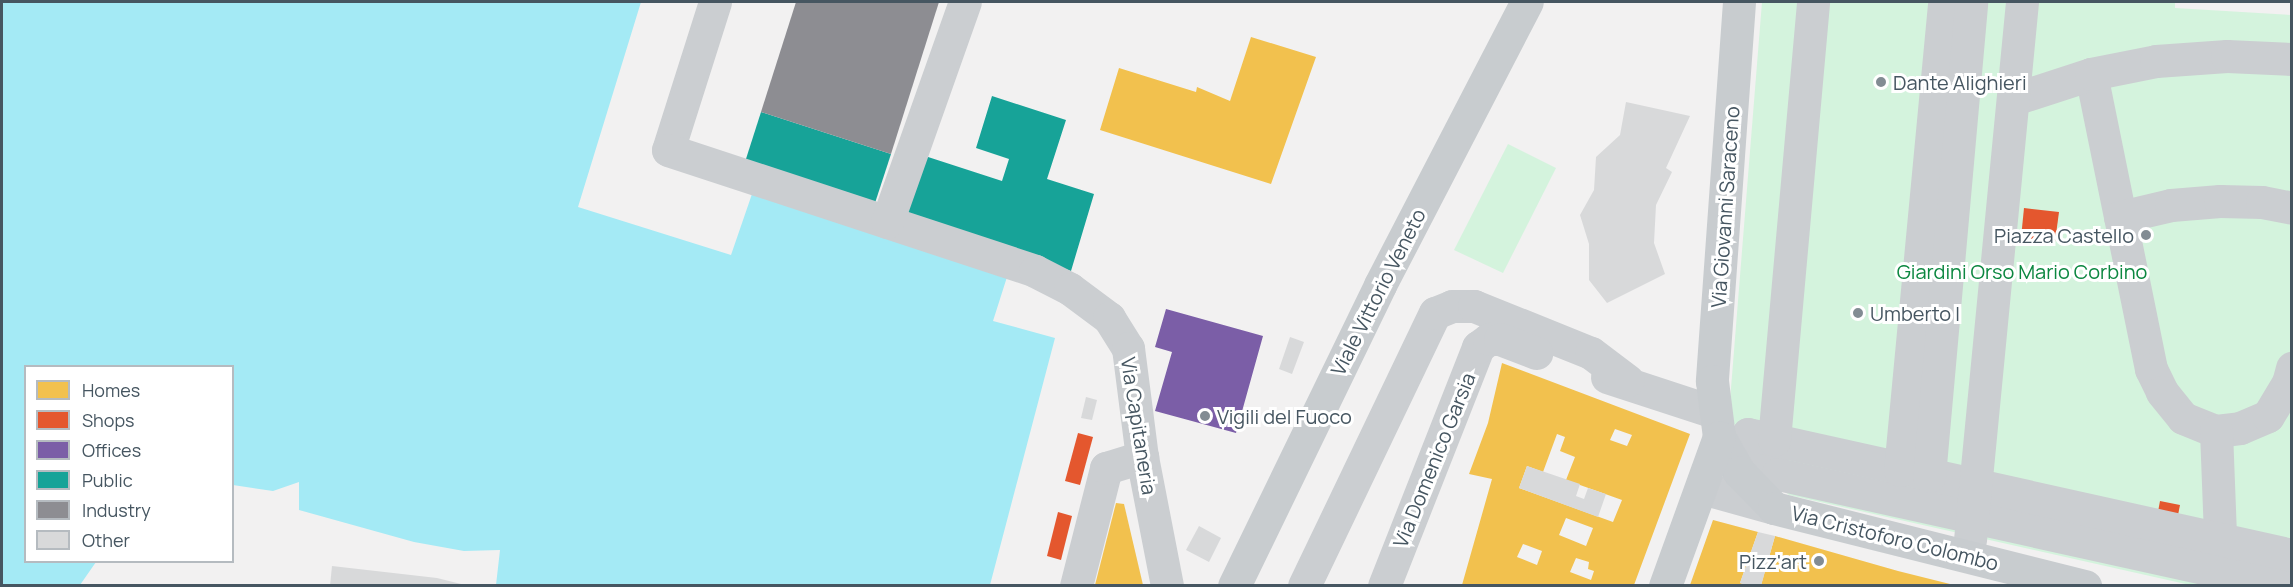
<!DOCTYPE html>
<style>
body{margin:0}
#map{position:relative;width:2293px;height:587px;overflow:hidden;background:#f2f1f1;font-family:Manrope,sans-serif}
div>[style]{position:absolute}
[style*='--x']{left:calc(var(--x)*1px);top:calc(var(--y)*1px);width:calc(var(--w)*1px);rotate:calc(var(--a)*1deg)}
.green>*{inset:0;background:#d4f3dd}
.water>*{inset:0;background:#a4eaf5}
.homes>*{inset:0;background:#f2c14e}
.shops>*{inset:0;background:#e4572e}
.offices>*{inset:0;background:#7b5ea7}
.public>*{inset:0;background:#17a398}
.industry>*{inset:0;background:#8d8d92}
.building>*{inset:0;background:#d8d9da}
.minor>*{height:33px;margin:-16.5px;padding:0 16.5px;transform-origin:16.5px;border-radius:16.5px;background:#cbced1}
.major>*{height:33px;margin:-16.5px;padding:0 16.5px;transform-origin:16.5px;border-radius:16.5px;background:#c8cccf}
.dots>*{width:16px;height:16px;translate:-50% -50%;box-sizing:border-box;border:3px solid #fff;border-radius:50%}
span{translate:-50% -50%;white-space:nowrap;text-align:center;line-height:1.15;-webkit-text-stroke:6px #fff;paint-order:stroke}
.poi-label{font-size:20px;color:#465661}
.left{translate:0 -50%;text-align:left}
.right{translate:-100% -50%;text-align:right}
.street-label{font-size:20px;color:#465661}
.park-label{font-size:20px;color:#0c8740}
.frame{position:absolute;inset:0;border:3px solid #465661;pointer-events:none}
.legend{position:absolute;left:24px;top:365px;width:210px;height:198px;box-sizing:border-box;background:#fff;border:2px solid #b5bbc0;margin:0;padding:8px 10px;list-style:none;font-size:18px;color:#465661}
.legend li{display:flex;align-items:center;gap:12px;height:30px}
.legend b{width:30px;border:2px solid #b5bbc0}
</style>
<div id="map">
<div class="green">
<div style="clip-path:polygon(1762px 2px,2175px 2px,2175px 8px,2291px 15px,2291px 585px,2190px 585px,1789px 495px,1766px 474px,1744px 445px,1729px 413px)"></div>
<div style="clip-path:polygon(1508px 144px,1556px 168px,1503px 273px,1454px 250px)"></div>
</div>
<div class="water">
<div style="clip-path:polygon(2px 2px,641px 2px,578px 207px,731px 255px,752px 194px,1007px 277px,993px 321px,1055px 338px,990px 585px,496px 585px,500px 550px,464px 551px,414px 542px,299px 510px,299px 482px,273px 491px,233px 485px,232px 366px,26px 366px,26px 562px,96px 562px,80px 585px,2px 585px)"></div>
</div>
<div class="homes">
<div style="clip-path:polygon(1251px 37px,1316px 57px,1271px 184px,1100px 130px,1119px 68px,1196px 92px,1197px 87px,1230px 101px)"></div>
<div style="clip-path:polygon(evenodd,1502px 363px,1690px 434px,1634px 585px,1462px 585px,1492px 479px,1469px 474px,1488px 423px,1502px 363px,1615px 429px,1632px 435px,1627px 446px,1610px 440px,1615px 429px,1502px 363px,1557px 434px,1565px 437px,1560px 451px,1575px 457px,1566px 480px,1622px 500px,1613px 522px,1519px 488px,1527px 466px,1543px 472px,1557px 434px,1502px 363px,1566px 518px,1593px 528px,1586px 546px,1559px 535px,1566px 518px,1502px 363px,1523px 544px,1542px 551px,1537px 565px,1517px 557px,1523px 544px,1502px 363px,1576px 558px,1589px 562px,1588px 569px,1594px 571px,1591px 580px,1570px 572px,1576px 558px)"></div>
<div style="clip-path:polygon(1116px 503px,1124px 504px,1143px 585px,1095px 585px)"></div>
<div style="clip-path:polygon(1713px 520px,1758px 532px,1740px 583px,1747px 585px,1690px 585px)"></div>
<div style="clip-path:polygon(1775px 536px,1898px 571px,1954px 585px,1761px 585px)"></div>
</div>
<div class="shops">
<div style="clip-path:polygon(2024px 208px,2059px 212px,2055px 242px,2021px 238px)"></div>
<div style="clip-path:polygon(1078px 433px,1093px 437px,1080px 485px,1065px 481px)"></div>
<div style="clip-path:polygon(2160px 501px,2180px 505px,2177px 520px,2157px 517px)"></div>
<div style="clip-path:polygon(1058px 512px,1072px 516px,1061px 560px,1047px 556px)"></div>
</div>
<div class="offices">
<div style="clip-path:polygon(1166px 309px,1263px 336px,1236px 433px,1155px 411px,1172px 352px,1155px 347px)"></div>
</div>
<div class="public">
<div style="clip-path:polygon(992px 96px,1066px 120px,1047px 179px,1094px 194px,1071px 271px,906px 214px,925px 156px,1002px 181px,1009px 159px,976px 148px)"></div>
<div style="clip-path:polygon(761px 112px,891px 154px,875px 203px,745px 162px)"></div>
</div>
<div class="industry">
<div style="clip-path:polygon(796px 2px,939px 2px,891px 154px,761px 112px)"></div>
</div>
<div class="building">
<div style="clip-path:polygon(1626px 102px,1690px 116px,1666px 168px,1672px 172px,1656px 205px,1654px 243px,1665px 274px,1607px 303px,1589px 280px,1589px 244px,1580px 215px,1594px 190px,1596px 157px,1620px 135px)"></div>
<div style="clip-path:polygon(1290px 337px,1304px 342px,1292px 374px,1279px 369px)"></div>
<div style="clip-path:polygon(1086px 397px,1097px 400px,1092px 420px,1081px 418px)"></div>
<div style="clip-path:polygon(1527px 466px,1580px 484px,1576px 496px,1584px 499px,1588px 488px,1606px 494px,1598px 517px,1519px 488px)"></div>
<div style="clip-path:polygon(1199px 526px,1221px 538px,1209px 562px,1186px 550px)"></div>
<div style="clip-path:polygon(1758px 532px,1775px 536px,1761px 586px,1749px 586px,1740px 583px)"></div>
<div style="clip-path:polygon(332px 566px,437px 578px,469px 586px,330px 586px)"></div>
</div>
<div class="minor">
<div style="--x:715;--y:2;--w:155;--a:107.6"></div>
<div style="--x:668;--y:150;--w:386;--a:18.2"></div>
<div style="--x:1035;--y:271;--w:39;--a:27"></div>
<div style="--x:1070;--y:289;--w:49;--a:36.6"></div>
<div style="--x:1109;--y:318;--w:36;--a:58"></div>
<div style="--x:1128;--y:348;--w:110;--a:82.7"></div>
<div style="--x:1142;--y:457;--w:131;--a:79"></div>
<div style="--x:2091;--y:74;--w:301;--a:78.5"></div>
<div style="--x:2151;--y:369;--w:25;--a:64"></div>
<div style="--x:2162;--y:392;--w:33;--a:51"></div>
<div style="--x:2183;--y:418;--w:35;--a:22"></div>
<div style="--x:2216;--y:431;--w:24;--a:-7"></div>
<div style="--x:2240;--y:428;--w:30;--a:-23"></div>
<div style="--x:2268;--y:416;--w:39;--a:-59"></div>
<div style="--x:2288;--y:383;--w:16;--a:-75"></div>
<div style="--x:2014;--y:99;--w:81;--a:-18"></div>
<div style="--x:2091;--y:74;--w:66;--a:-11.3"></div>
<div style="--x:2156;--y:61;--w:71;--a:-4"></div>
<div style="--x:2227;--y:56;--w:65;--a:2.6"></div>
<div style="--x:2120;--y:217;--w:52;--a:-13.2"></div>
<div style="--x:2171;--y:205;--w:49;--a:-4.7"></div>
<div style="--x:2220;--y:201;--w:42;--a:1.4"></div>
<div style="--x:2262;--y:202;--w:31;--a:11"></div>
<div style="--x:887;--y:222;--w:233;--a:-70.5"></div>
<div style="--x:1607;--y:377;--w:113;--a:18.1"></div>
<div style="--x:2216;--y:431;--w:131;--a:87.8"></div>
<div style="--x:1748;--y:434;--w:50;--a:53.1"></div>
<div style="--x:1778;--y:474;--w:519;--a:12.46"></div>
<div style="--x:1748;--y:434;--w:557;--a:12.54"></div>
<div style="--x:1774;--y:440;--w:440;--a:-84.9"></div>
<div style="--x:1900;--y:470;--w:470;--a:-84.6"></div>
<div style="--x:1929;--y:476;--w:476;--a:-84.9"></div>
<div style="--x:1702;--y:488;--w:75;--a:15.5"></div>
<div style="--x:1970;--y:540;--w:541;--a:-84.48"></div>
<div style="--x:1076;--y:586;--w:122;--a:-75.7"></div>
<div style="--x:1106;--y:468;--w:38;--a:-17"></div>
<div style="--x:1304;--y:586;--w:303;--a:-64.4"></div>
<div style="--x:1435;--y:313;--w:18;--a:-22"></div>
<div style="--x:1452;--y:306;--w:22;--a:0"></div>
<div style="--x:1474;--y:306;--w:126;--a:21.9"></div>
<div style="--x:1591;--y:353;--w:46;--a:37.1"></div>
<div style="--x:1384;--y:586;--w:257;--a:-68.5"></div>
<div style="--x:1478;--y:347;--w:14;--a:-36"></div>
<div style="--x:1489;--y:339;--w:11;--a:0"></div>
<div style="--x:1500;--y:339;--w:39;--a:21"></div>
</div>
<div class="major">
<div style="--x:1739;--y:2;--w:380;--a:94.1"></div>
<div style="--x:1712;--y:381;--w:56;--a:82.9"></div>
<div style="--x:1719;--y:437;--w:40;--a:60.3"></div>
<div style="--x:1739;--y:472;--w:50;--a:45.8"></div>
<div style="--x:1774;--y:508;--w:321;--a:14.1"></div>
<div style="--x:1234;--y:586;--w:335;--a:-64.1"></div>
<div style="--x:1380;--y:285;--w:319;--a:-62.6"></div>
<div style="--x:1665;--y:586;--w:158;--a:-70.1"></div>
</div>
<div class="dots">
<div style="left:1881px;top:82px;background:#828c93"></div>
<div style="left:2146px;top:235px;background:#828c93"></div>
<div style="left:1858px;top:313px;background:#828c93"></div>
<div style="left:1205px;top:416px;background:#828c93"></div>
<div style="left:1819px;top:561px;background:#828c93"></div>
</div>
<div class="poi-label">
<span class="left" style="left:1893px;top:82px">Dante Alighieri</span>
<span class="right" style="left:2134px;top:235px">Piazza Castello</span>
<span class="left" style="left:1870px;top:313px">Umberto I</span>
<span class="left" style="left:1217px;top:416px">Vigili del Fuoco</span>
<span class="right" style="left:1807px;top:561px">Pizz'art</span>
</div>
<div class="street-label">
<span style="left:1725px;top:207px;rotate:-86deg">Via Giovanni Saraceno</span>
<span style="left:1378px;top:292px;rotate:-63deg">Viale Vittorio Veneto</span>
<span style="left:1139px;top:426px;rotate:81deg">Via Capitaneria</span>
<span style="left:1434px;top:460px;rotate:-68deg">Via Domenico Garsia</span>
<span style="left:1895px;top:538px;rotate:14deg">Via Cristoforo Colombo</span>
</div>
<div class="park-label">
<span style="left:2022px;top:271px">Giardini Orso Mario Corbino</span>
</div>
<div class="frame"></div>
<ul class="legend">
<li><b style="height:16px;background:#f2c14e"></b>Homes</li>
<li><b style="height:16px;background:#e4572e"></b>Shops</li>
<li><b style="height:16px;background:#7b5ea7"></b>Offices</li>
<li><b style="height:16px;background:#17a398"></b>Public</li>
<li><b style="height:16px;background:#8d8d92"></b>Industry</li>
<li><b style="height:16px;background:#d8d9da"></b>Other</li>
</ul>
</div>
